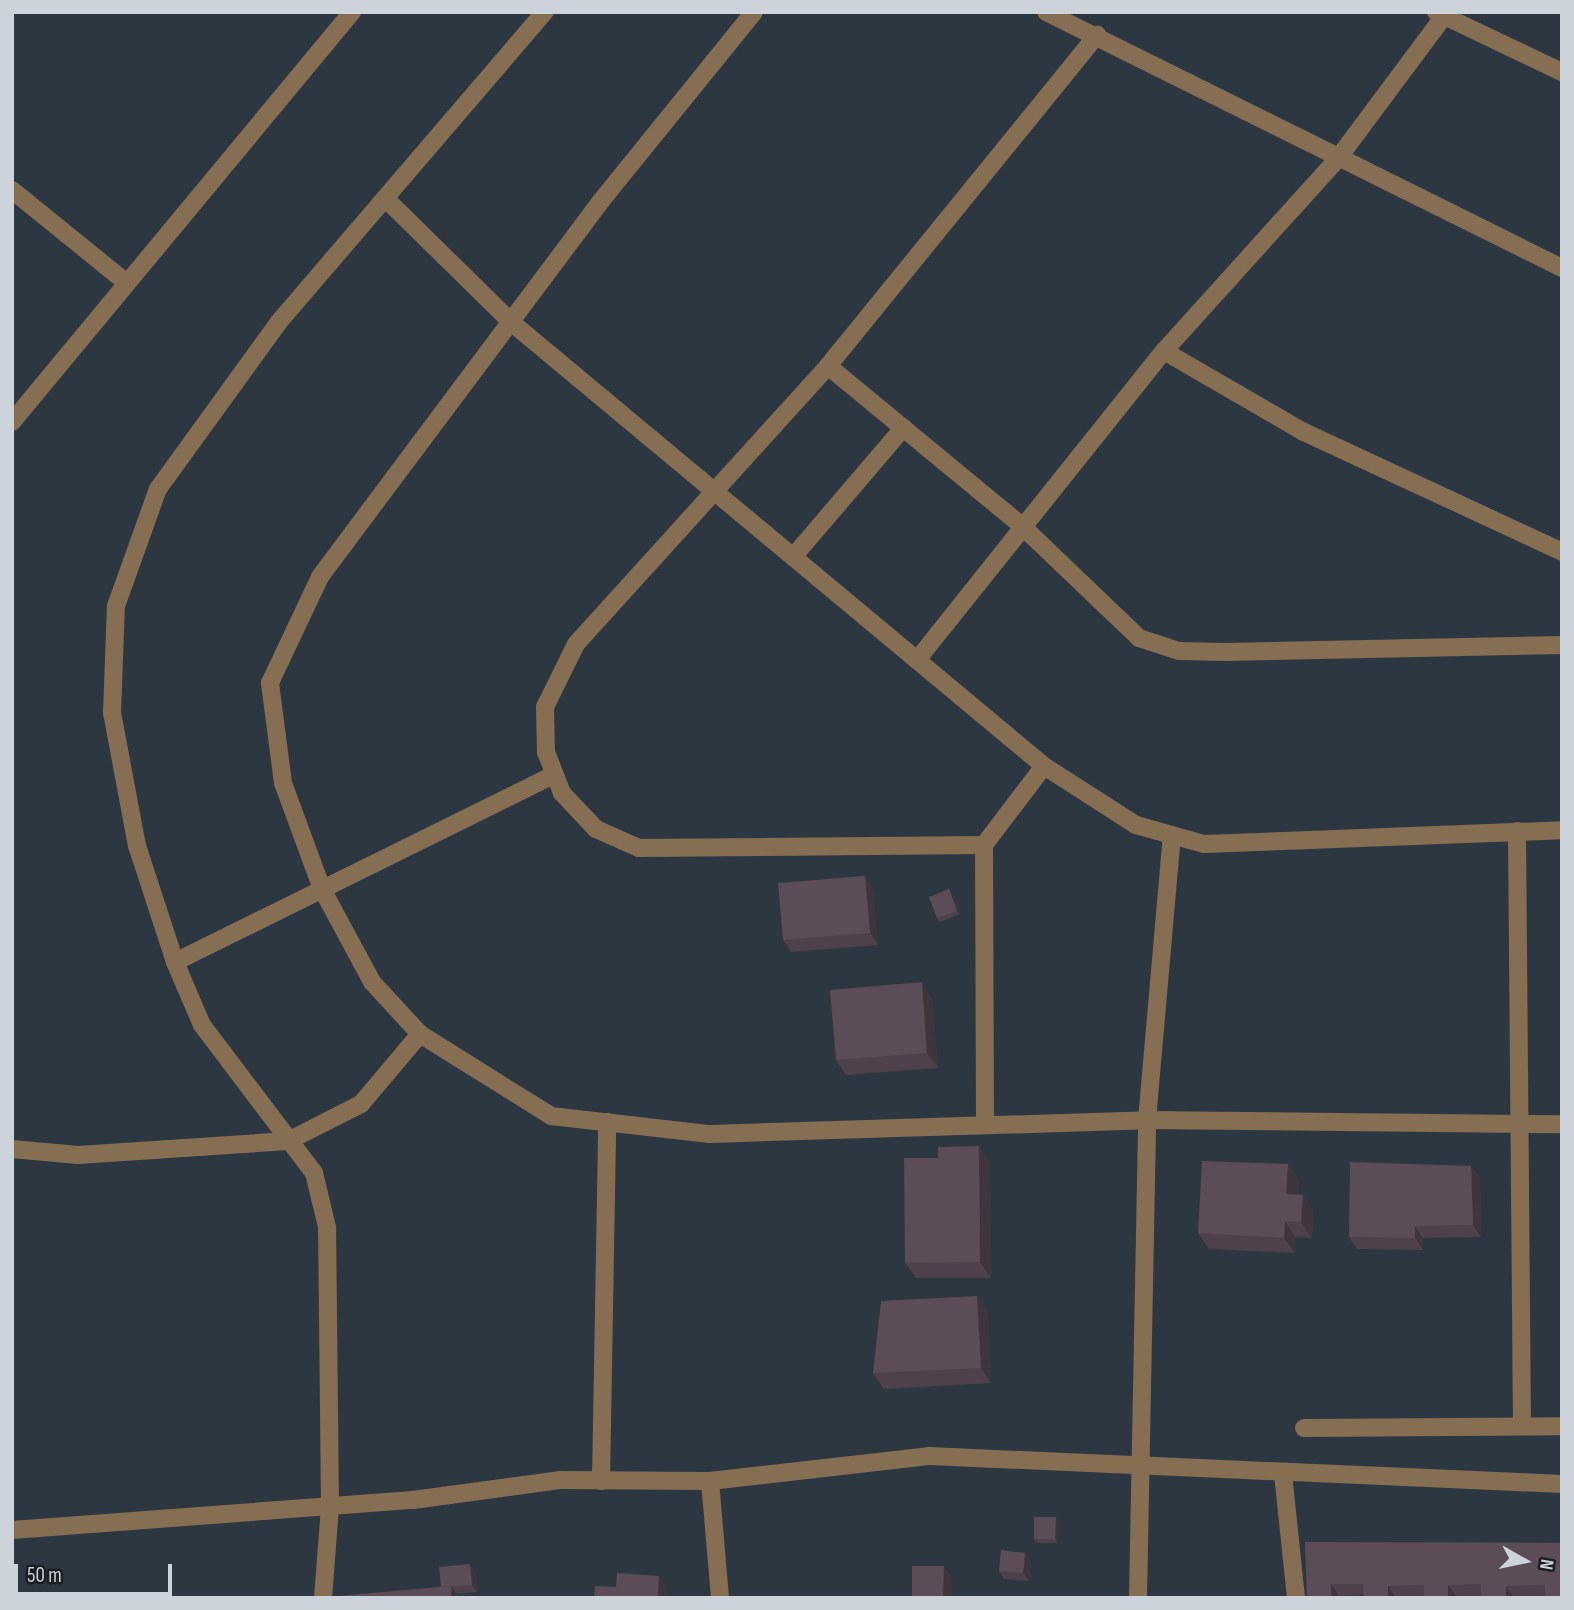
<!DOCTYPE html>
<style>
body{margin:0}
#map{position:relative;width:1574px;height:1610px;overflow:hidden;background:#2c3742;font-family:"Sofia Sans Condensed",sans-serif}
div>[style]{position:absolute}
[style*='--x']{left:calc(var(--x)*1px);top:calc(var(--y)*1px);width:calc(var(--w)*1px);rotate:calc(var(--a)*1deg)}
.minor>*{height:18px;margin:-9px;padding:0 9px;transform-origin:9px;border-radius:9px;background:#866e52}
.wall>*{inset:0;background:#4e414b}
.shaded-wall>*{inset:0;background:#40353d}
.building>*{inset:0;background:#5b4c57}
span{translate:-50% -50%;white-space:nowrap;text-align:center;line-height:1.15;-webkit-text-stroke:5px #191e23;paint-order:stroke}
.frame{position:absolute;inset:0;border:14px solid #ccd3da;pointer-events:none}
.north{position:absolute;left:1490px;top:1526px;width:70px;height:70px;-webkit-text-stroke:5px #191e23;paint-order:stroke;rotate:99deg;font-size:19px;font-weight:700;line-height:28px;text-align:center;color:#ccd3da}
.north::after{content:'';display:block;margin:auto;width:24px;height:32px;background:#ccd3da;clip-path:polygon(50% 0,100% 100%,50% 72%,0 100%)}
.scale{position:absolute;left:14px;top:1564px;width:158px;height:32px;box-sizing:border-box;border:4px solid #ccd3da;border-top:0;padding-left:9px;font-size:21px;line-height:24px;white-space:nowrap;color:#ccd3da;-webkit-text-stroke:5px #191e23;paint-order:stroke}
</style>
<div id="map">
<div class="minor">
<div style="--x:754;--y:12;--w:243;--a:129"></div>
<div style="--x:601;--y:201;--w:469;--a:126.8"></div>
<div style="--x:320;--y:577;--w:117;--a:115.3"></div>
<div style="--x:270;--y:683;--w:101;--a:82.6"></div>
<div style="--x:283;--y:783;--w:113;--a:69.8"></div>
<div style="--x:322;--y:889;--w:106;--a:61.7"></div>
<div style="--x:372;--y:982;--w:71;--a:47.3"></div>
<div style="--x:420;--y:1034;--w:155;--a:32"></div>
<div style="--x:551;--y:1116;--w:160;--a:6.5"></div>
<div style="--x:710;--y:1134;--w:437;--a:-1.8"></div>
<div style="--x:1147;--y:1120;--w:415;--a:0.6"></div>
<div style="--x:1046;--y:12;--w:576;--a:26.39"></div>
<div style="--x:1436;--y:12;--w:140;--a:25.5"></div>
<div style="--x:12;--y:190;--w:148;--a:39"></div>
<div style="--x:388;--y:201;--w:173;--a:44.5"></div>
<div style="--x:511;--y:322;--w:694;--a:39.79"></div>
<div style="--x:1044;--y:766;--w:109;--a:32.7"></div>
<div style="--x:1136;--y:825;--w:71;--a:15.6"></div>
<div style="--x:1204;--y:844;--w:358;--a:-2.2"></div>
<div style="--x:1164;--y:351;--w:162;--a:30.1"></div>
<div style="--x:1304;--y:432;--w:285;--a:24.9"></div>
<div style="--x:828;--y:366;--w:253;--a:39.5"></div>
<div style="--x:1023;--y:527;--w:161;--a:43.7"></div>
<div style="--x:1139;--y:638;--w:42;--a:18"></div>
<div style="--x:1179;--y:651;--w:47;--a:1.2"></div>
<div style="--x:1226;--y:652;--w:336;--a:-1.2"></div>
<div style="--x:12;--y:422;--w:533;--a:-50.33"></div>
<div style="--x:793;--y:557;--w:170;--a:-49.5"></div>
<div style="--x:917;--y:660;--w:396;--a:-51.4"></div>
<div style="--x:1164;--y:351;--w:261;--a:-47.9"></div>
<div style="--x:1339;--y:157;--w:176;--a:-53.3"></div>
<div style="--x:1517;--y:831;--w:594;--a:89.52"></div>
<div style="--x:984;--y:845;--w:345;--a:179.5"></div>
<div style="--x:639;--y:848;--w:47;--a:-156.2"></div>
<div style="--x:596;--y:829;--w:50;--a:-133.4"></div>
<div style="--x:562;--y:793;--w:44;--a:-111.3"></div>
<div style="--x:546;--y:752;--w:45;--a:-91.3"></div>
<div style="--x:545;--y:707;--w:70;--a:-63.8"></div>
<div style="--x:576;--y:644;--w:375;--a:-47.8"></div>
<div style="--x:828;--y:366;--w:427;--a:-50.9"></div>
<div style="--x:175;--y:962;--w:422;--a:-26.3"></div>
<div style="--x:985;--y:1123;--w:278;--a:-90.2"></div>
<div style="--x:984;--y:845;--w:99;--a:-52.8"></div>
<div style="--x:12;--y:1149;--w:66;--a:5.2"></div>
<div style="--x:78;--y:1155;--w:210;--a:-3.8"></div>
<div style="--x:288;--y:1141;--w:82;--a:-26.9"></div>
<div style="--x:361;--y:1104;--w:92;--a:-49.9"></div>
<div style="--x:1304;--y:1428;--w:258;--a:-0.4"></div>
<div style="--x:1283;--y:1474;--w:125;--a:84"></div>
<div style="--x:601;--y:1481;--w:359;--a:-89"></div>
<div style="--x:710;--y:1481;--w:117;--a:85.1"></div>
<div style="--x:12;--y:1530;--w:402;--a:-4.3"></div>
<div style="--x:413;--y:1500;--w:148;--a:-7.7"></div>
<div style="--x:560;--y:1480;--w:150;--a:0.4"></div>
<div style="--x:710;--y:1481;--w:220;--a:-6.5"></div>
<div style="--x:929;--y:1456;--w:634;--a:2.53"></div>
<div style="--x:323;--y:1598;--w:91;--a:-85.6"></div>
<div style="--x:330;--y:1507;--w:280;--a:-90.6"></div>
<div style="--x:327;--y:1227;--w:56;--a:-103.5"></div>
<div style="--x:314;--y:1173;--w:186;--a:-127.1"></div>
<div style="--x:202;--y:1025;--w:69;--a:-113.2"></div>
<div style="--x:175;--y:962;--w:122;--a:-108.1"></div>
<div style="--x:137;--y:846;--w:135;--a:-100.6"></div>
<div style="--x:112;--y:713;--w:107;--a:-87.9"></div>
<div style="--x:116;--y:606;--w:124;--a:-70.3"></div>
<div style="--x:158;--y:489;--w:205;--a:-54.1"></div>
<div style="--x:278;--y:323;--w:410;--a:-49.4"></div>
<div style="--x:1138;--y:1598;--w:478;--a:-88.9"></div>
<div style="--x:1147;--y:1120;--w:286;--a:-85"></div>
</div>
<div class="wall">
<div style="clip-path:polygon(873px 888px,878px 945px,791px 952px,783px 940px)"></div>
<div style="clip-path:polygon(949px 889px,952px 893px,960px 914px,940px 922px,937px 918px)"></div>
<div style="clip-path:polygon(932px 998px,938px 1068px,846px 1075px,836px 1060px)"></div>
<div style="clip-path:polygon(990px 1162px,991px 1278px,916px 1278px,905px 1263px)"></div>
<div style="clip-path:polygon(1471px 1166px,1480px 1178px,1481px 1237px,1423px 1238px,1423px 1250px,1357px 1249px,1349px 1237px)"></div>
<div style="clip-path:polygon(1299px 1179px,1298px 1194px,1303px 1195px,1313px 1210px,1312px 1238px,1295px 1237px,1295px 1253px,1209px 1249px,1198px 1233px)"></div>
<div style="clip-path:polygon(988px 1311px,991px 1383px,884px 1389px,873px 1373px)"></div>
<div style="clip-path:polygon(1056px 1517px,1058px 1521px,1058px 1543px,1037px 1543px,1034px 1539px)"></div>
<div style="clip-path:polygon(1305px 1542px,1562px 1543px,1545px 1597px,1481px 1598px,1481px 1596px,1363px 1598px,1363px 1595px,1339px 1596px,1339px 1598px,1307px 1598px)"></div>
<div style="clip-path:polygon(1025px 1553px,1031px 1561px,1029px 1581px,1004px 1579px,999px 1571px)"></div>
<div style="clip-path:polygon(476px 1572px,477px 1592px,457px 1594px,459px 1598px,325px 1598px,441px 1587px)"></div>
</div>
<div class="shaded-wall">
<div style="clip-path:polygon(865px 876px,873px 888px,878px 945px,870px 933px)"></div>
<div style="clip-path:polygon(949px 889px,952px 893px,960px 914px,957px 911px)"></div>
<div style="clip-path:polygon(922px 982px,932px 998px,938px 1068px,927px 1053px)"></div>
<div style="clip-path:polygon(979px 1146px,990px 1162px,991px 1278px,980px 1262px)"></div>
<div style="clip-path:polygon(1288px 1164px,1299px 1179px,1297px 1209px,1286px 1194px)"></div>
<div style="clip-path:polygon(1471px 1166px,1480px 1178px,1481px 1237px,1473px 1225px)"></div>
<div style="clip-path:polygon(1303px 1195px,1313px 1210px,1312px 1238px,1301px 1222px)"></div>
<div style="clip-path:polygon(1285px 1221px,1295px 1237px,1295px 1253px,1284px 1238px)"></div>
<div style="clip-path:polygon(1415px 1226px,1423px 1238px,1423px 1250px,1415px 1238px)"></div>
<div style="clip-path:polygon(977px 1296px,988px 1311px,991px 1383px,981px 1368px)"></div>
<div style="clip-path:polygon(1056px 1517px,1058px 1521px,1058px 1543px,1055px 1539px)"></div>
<div style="clip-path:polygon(1025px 1553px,1031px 1561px,1029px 1581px,1023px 1573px)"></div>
<div style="clip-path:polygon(470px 1564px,476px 1572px,477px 1592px,472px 1585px)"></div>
<div style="clip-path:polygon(944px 1566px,952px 1578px,952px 1598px,943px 1598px)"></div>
<div style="clip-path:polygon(659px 1576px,668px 1587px,667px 1598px,658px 1598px)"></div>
<div style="clip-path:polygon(1331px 1584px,1339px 1596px,1339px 1598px,1331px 1598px)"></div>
<div style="clip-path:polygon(1448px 1585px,1456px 1596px,1456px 1598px,1448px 1598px)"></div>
<div style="clip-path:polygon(451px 1586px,459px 1598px,451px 1598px)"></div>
<div style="clip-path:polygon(1388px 1586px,1396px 1598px,1388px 1598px)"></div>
<div style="clip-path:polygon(1506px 1586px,1514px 1598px,1506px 1598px)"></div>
</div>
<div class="building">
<div style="clip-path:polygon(865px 876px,870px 933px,783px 940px,778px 883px)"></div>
<div style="clip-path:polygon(949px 889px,957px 911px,937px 918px,929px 897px)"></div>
<div style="clip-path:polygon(922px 982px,927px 1053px,836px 1060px,830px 990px)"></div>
<div style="clip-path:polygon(979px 1146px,980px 1262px,905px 1263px,904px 1158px,938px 1158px,938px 1147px)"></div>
<div style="clip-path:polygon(1202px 1161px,1288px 1164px,1286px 1194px,1303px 1195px,1301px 1222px,1285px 1221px,1284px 1238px,1198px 1233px)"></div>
<div style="clip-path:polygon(1350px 1162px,1471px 1166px,1473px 1225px,1415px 1226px,1415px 1238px,1349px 1237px)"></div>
<div style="clip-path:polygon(977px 1296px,981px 1368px,873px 1373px,881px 1301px)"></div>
<div style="clip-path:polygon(1034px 1517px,1056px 1517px,1055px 1539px,1034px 1539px)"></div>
<div style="clip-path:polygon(1305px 1542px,1562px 1543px,1562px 1598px,1545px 1598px,1545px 1585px,1506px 1586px,1506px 1598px,1481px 1598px,1481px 1584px,1448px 1585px,1448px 1598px,1424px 1598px,1424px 1585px,1388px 1586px,1388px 1598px,1363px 1598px,1363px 1584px,1331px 1584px,1331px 1598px,1307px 1598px)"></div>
<div style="clip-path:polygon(1001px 1550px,1025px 1553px,1023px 1573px,999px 1571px)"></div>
<div style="clip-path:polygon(470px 1564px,472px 1585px,441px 1587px,439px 1567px)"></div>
<div style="clip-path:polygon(912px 1566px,944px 1566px,943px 1598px,912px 1598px)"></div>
<div style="clip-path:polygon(617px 1573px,659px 1576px,658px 1598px,594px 1598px,595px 1586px,616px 1587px)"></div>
<div style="clip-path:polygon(451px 1586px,451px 1598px,325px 1598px,325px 1597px)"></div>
</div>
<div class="frame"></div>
<div class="north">N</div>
<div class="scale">50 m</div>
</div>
